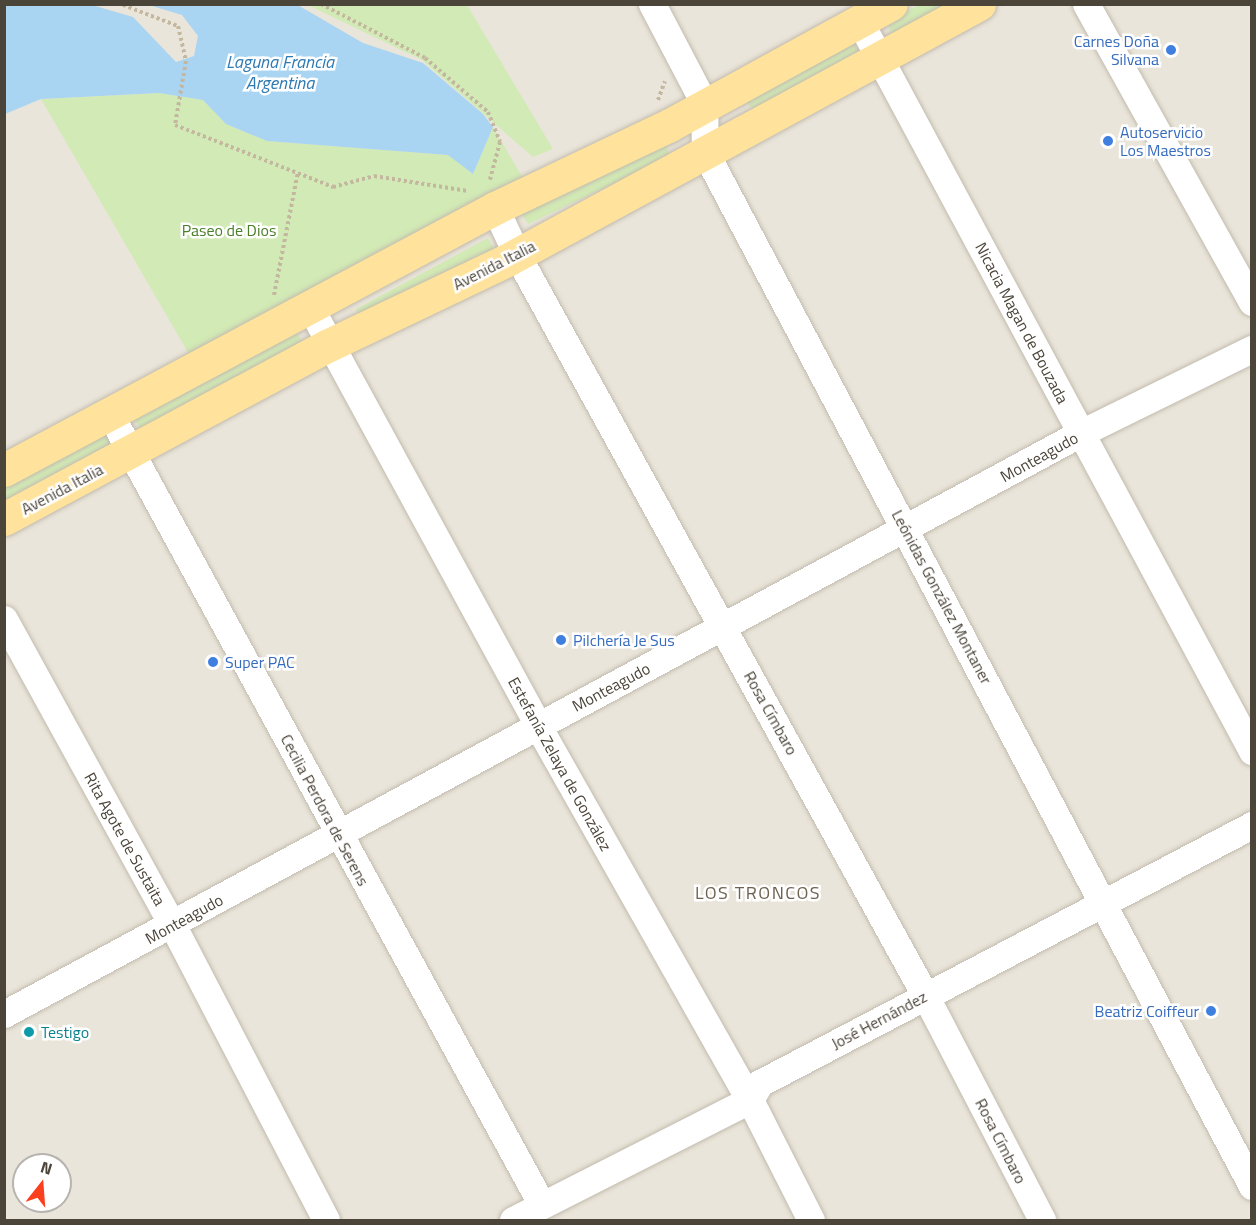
<!DOCTYPE html>
<meta charset="utf-8">
<style>
body{margin:0}
#map{position:relative;width:1256px;height:1225px;overflow:hidden;background:#f6f3ec;font-family:"Titillium Web",sans-serif}
div>[style]{position:absolute}
[style*='--x']{left:calc(var(--x)*1px);top:calc(var(--y)*1px);width:calc(var(--w)*1px);rotate:calc(var(--a)*1deg)}
.residential>*{inset:0;background:#eae5da}
.green>*{inset:0;background:#d2eab5}
.water>*{inset:0;background:#a9d4f2}
.path>*{height:4px;margin-top:-2px;transform-origin:0;background:repeating-linear-gradient(90deg,#c4b79f 0 3px,transparent 0 6px)}
.roads{filter:drop-shadow(0 0 2px #c2bbae) drop-shadow(0 0 2px #c2bbae)}
.minor>*{height:27px;margin:-13.5px;padding:0 13.5px;transform-origin:13.5px;border-radius:13.5px;background:#fff}
.major>*{height:33px;margin:-16.5px;padding:0 16.5px;transform-origin:16.5px;border-radius:16.5px;background:#ffe39c}
.dots>*{width:16px;height:16px;translate:-50% -50%;box-sizing:border-box;border:3px solid #fff;border-radius:50%}
span{translate:-50% -50%;white-space:nowrap;text-align:center;line-height:1.15;-webkit-text-stroke:5px #fff;paint-order:stroke}
.shop-label{font-size:16px;color:#366cbe}
.right{translate:-100% -50%;text-align:right}
.left{translate:0 -50%;text-align:left}
.park-label{font-size:16px;color:#4a7f2a}
.street-label{font-size:16px;color:#4b4439}
.culture-label{font-size:16px;color:#0d838f}
.water-label{font-size:18px;color:#2e7ab2;font-style:italic}
.neighbourhood-label{font-size:18px;color:#6e6250;letter-spacing:1.5px}
.frame{position:absolute;inset:0;border:6px solid #4b4439;pointer-events:none}
.north{position:absolute;left:12px;top:1153px;width:60px;height:60px;box-sizing:border-box;background:#fff;border:2px solid #b7b4b0;border-radius:50%;rotate:17deg;font-size:16px;font-weight:700;line-height:24px;text-align:center;color:#4b4439}
.north::after{content:'';display:block;margin:auto;width:21px;height:27px;background:#fc3f1d;clip-path:polygon(50% 0,100% 100%,50% 72%,0 100%)}
</style>
<div id="map">
<div class="residential">
<div style="clip-path:polygon(evenodd,5px 5px,1251px 5px,1251px 1220px,5px 1220px,5px 5px,24px 1165px,60px 1165px,60px 1201px,24px 1201px,24px 1165px)"></div>
</div>
<div class="green">
<div style="clip-path:polygon(308px 5px,467px 5px,553px 149px,533px 157px,422px 60px)"></div>
<div style="clip-path:polygon(919px 5px,951px 5px,891px 34px,888px 21px)"></div>
<div style="clip-path:polygon(854px 42px,859px 53px,756px 109px,750px 107px,747px 101px)"></div>
<div style="clip-path:polygon(159px 93px,203px 100px,226px 124px,267px 141px,449px 155px,473px 174px,493px 127px,524px 180px,193px 361px,41px 99px)"></div>
<div style="clip-path:polygon(665px 143px,670px 157px,528px 224px,521px 213px)"></div>
<div style="clip-path:polygon(488px 238px,495px 251px,359px 321px,356px 309px)"></div>
<div style="clip-path:polygon(296px 331px,304px 346px,140px 430px,134px 418px)"></div>
<div style="clip-path:polygon(106px 432px,114px 446px,5px 508px,5px 488px)"></div>
</div>
<div class="water">
<div style="clip-path:polygon(296px 4px,363px 43px,423px 63px,483px 114px,493px 127px,473px 174px,448px 155px,267px 141px,226px 124px,203px 100px,159px 93px,41px 99px,5px 114px,5px 5px,92px 5px,133px 17px,176px 62px,194px 56px,198px 36px,182px 15px,149px 5px)"></div>
</div>
<div class="path">
<div style="--x:321;--y:4;--w:117;--a:27.4"></div>
<div style="--x:425;--y:58;--w:83;--a:40.6"></div>
<div style="--x:488;--y:112;--w:32;--a:68"></div>
<div style="--x:500;--y:142;--w:39;--a:105"></div>
<div style="--x:123;--y:5;--w:59;--a:20.9"></div>
<div style="--x:178;--y:26;--w:36;--a:77"></div>
<div style="--x:186;--y:61;--w:65;--a:99.8"></div>
<div style="--x:175;--y:125;--w:170;--a:21.4"></div>
<div style="--x:333;--y:187;--w:42;--a:-15"></div>
<div style="--x:374;--y:176;--w:95;--a:9.1"></div>
<div style="--x:658;--y:100;--w:20;--a:-70"></div>
<div style="--x:274;--y:295;--w:125;--a:-79"></div>
</div>
<div class="roads">
<div class="minor">
<div style="--x:652;--y:4;--w:112;--a:62.3"></div>
<div style="--x:704;--y:103;--w:49;--a:88.8"></div>
<div style="--x:705;--y:152;--w:1170;--a:62.12"></div>
<div style="--x:1086;--y:4;--w:341;--a:60.9"></div>
<div style="--x:860;--y:22;--w:828;--a:61.73"></div>
<div style="--x:495;--y:208;--w:52;--a:64.9"></div>
<div style="--x:517;--y:255;--w:845;--a:61.13"></div>
<div style="--x:925;--y:995;--w:254;--a:62.5"></div>
<div style="--x:310;--y:307;--w:477;--a:61.4"></div>
<div style="--x:538;--y:726;--w:430;--a:60.5"></div>
<div style="--x:750;--y:1100;--w:135;--a:63.1"></div>
<div style="--x:110;--y:414;--w:901;--a:61.36"></div>
<div style="--x:4;--y:619;--w:350;--a:61.2"></div>
<div style="--x:173;--y:926;--w:331;--a:62.5"></div>
<div style="--x:4;--y:1014;--w:1224;--a:-28.35"></div>
<div style="--x:1081;--y:433;--w:191;--a:-26.2"></div>
<div style="--x:513;--y:1220;--w:266;--a:-26.9"></div>
<div style="--x:750;--y:1100;--w:20;--a:-60"></div>
<div style="--x:760;--y:1083;--w:556;--a:-27.67"></div>
</div>
<div class="major">
<div style="--x:4;--y:470;--w:557;--a:-28.08"></div>
<div style="--x:495;--y:208;--w:191;--a:-25.4"></div>
<div style="--x:668;--y:126;--w:254;--a:-28.7"></div>
<div style="--x:4;--y:519;--w:369;--a:-28.2"></div>
<div style="--x:329;--y:345;--w:197;--a:-25.5"></div>
<div style="--x:507;--y:260;--w:537;--a:-28.47"></div>
</div>
</div>
<div class="dots">
<div style="left:1171px;top:50px;background:#3f7fe0"></div>
<div style="left:1108px;top:141px;background:#3f7fe0"></div>
<div style="left:561px;top:640px;background:#3f7fe0"></div>
<div style="left:213px;top:662px;background:#3f7fe0"></div>
<div style="left:1211px;top:1011px;background:#3f7fe0"></div>
<div style="left:29px;top:1032px;background:#0f9aa8"></div>
</div>
<div class="shop-label">
<span class="right" style="left:1159px;top:50px">Carnes Doña<br>Silvana</span>
<span class="left" style="left:1120px;top:141px">Autoservicio<br>Los Maestros</span>
<span class="left" style="left:573px;top:640px">Pilchería Je Sus</span>
<span class="left" style="left:225px;top:662px">Super PAC</span>
<span class="right" style="left:1199px;top:1011px">Beatriz Coiffeur</span>
</div>
<div class="park-label">
<span style="left:229px;top:230px">Paseo de Dios</span>
</div>
<div class="street-label">
<span style="left:494px;top:265px;rotate:-27deg">Avenida Italia</span>
<span style="left:1022px;top:323px;rotate:62deg">Nicacia Magan de Bouzada</span>
<span style="left:1039px;top:457px;rotate:-29deg">Monteagudo</span>
<span style="left:62px;top:489px;rotate:-28deg">Avenida Italia</span>
<span style="left:942px;top:597px;rotate:62deg">Leónidas González Montaner</span>
<span style="left:611px;top:687px;rotate:-28deg">Monteagudo</span>
<span style="left:771px;top:713px;rotate:61deg">Rosa Címbaro</span>
<span style="left:560px;top:764px;rotate:61deg">Estefanía Zelaya de González</span>
<span style="left:325px;top:810px;rotate:62deg">Cecilia Perdora de Serens</span>
<span style="left:125px;top:839px;rotate:61deg">Rita Agote de Sustaita</span>
<span style="left:184px;top:919px;rotate:-29deg">Monteagudo</span>
<span style="left:879px;top:1020px;rotate:-28deg">José Hernández</span>
<span style="left:1001px;top:1141px;rotate:63deg">Rosa Címbaro</span>
</div>
<div class="culture-label">
<span class="left" style="left:41px;top:1032px">Testigo</span>
</div>
<div class="water-label">
<span style="left:280px;top:73px">Laguna Francia<br>Argentina</span>
</div>
<div class="neighbourhood-label">
<span style="left:758px;top:893px">LOS TRONCOS</span>
</div>
<div class="frame"></div>
<div class="north">N</div>
</div>
